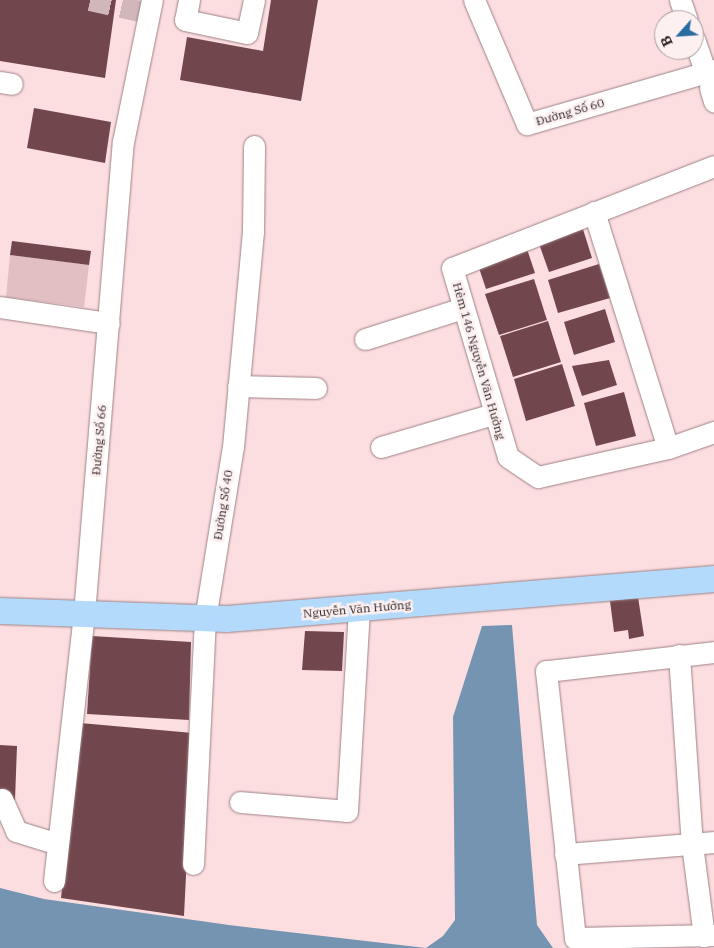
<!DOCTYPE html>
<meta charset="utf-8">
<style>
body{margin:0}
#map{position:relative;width:714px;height:948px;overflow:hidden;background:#fcdee1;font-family:"IBM Plex Serif",serif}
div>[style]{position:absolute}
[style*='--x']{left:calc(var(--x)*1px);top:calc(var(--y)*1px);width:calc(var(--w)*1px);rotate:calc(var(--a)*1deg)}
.green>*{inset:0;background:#e2bfc3}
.water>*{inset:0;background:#7494b2}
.building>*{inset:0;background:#71474d}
.minor-tunnel>*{height:21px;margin-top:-10.5px;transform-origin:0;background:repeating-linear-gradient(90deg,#d1b7ba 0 21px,transparent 0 32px)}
.roads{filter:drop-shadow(0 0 1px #9d8285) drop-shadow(0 0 1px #9d8285)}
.minor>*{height:21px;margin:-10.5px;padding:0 10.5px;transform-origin:10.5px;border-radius:10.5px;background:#fff}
.major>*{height:26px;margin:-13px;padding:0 13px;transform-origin:13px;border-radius:13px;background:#b3d9fb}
span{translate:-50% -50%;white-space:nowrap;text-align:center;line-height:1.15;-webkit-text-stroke:5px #fcf0f1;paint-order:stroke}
.street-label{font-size:12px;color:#271d1e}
.north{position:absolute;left:654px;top:10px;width:50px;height:50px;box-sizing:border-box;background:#fcf0f1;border:1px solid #a79c9d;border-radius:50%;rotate:244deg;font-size:14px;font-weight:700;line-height:20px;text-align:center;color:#271d1e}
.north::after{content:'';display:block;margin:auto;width:18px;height:22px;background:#286ca1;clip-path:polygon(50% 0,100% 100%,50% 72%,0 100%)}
</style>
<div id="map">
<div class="green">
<div style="clip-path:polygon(10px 255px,89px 265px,84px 307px,6px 297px)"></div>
</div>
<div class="water">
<div style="clip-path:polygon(512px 625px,537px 925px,553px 948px,0 948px,0 888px,44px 899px,229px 925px,426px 948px,443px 936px,455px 920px,453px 717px,482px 626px)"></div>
</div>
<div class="building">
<div style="clip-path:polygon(0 0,116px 0,105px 78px,0 61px)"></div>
<div style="clip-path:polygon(271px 0,318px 0,301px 101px,180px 80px,187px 37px,263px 51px)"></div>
<div style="clip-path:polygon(34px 108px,111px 122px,105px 163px,27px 148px)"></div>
<div style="clip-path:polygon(582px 226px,592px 258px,549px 272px,538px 241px)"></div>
<div style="clip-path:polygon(12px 241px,91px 251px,89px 265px,10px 255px)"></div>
<div style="clip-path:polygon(526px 246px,535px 273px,486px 289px,477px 262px)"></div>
<div style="clip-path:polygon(599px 264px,610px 298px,558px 313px,548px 280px)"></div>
<div style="clip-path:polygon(534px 279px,547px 320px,499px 335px,485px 294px)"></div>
<div style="clip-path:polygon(605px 309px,615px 342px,574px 355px,564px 322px)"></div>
<div style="clip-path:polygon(548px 321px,561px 362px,513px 377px,500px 336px)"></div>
<div style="clip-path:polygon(609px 360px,617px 385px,582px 396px,572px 366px)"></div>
<div style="clip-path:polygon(562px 364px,575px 406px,526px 421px,514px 379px)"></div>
<div style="clip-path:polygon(624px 392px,636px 436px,596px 446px,584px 403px)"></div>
<div style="clip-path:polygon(638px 597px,644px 636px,629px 639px,628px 630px,614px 632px,610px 601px)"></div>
<div style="clip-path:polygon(305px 631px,344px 632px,342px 671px,302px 670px)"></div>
<div style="clip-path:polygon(92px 636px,191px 642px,189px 720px,87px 714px)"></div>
<div style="clip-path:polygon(80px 723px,193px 733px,184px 916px,61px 898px)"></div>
<div style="clip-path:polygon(0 745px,17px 746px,15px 800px,0 799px)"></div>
</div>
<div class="minor-tunnel">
<div style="--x:90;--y:0;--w:60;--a:12.4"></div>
</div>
<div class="roads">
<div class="minor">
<div style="--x:189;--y:0;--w:20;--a:101"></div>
<div style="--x:185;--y:20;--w:63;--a:11.8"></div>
<div style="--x:247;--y:33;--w:34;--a:-78"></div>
<div style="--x:474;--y:0;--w:135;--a:66.9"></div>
<div style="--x:527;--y:124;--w:195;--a:-16.1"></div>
<div style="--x:680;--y:0;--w:21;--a:71"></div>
<div style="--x:694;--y:39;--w:36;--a:71"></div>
<div style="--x:0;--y:82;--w:12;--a:9"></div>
<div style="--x:710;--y:88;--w:14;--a:73"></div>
<div style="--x:714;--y:166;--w:281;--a:158.7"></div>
<div style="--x:452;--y:268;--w:197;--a:73.5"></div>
<div style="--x:508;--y:457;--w:36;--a:34"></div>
<div style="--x:538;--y:477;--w:133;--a:-12.6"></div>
<div style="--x:668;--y:448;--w:49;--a:-19.2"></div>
<div style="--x:594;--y:212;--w:247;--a:72.6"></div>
<div style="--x:0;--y:307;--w:110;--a:8.4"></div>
<div style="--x:365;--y:339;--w:103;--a:-17.6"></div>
<div style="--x:238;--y:386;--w:78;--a:1.5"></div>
<div style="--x:381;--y:447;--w:117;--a:-16.4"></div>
<div style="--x:714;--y:652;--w:169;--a:173.5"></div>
<div style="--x:546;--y:671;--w:269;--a:83.8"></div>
<div style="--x:575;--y:938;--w:139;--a:-1.2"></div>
<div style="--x:679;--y:655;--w:189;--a:86.1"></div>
<div style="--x:692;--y:844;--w:93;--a:82.6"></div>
<div style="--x:2;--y:799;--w:35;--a:66"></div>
<div style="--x:16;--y:831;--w:44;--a:17.2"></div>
<div style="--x:240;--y:802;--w:107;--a:4.8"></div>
<div style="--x:347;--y:811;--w:201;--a:-86.6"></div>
<div style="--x:565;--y:854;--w:149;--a:-4.6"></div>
<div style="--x:193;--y:864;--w:245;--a:-87.2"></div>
<div style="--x:205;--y:619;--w:174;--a:-80.8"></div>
<div style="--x:233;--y:447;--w:217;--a:-84.7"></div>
<div style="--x:253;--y:231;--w:85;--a:-89.3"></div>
<div style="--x:54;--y:881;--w:269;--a:-83.6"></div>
<div style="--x:84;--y:614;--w:474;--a:-85.3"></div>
<div style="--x:123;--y:142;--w:145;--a:-78.5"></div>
</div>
<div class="major">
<div style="--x:0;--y:611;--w:227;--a:2"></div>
<div style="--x:227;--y:619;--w:489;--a:-4.7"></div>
</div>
</div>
<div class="street-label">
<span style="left:570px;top:112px;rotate:-16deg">Đường Số 60</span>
<span style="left:479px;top:361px;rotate:74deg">Hẻm 146 Nguyễn Văn Hưởng</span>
<span style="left:99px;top:440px;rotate:-85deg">Đường Số 66</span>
<span style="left:223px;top:505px;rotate:-81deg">Đường Số 40</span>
<span style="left:357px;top:609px;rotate:-5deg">Nguyễn Văn Hưởng</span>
</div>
<div class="north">B</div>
</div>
